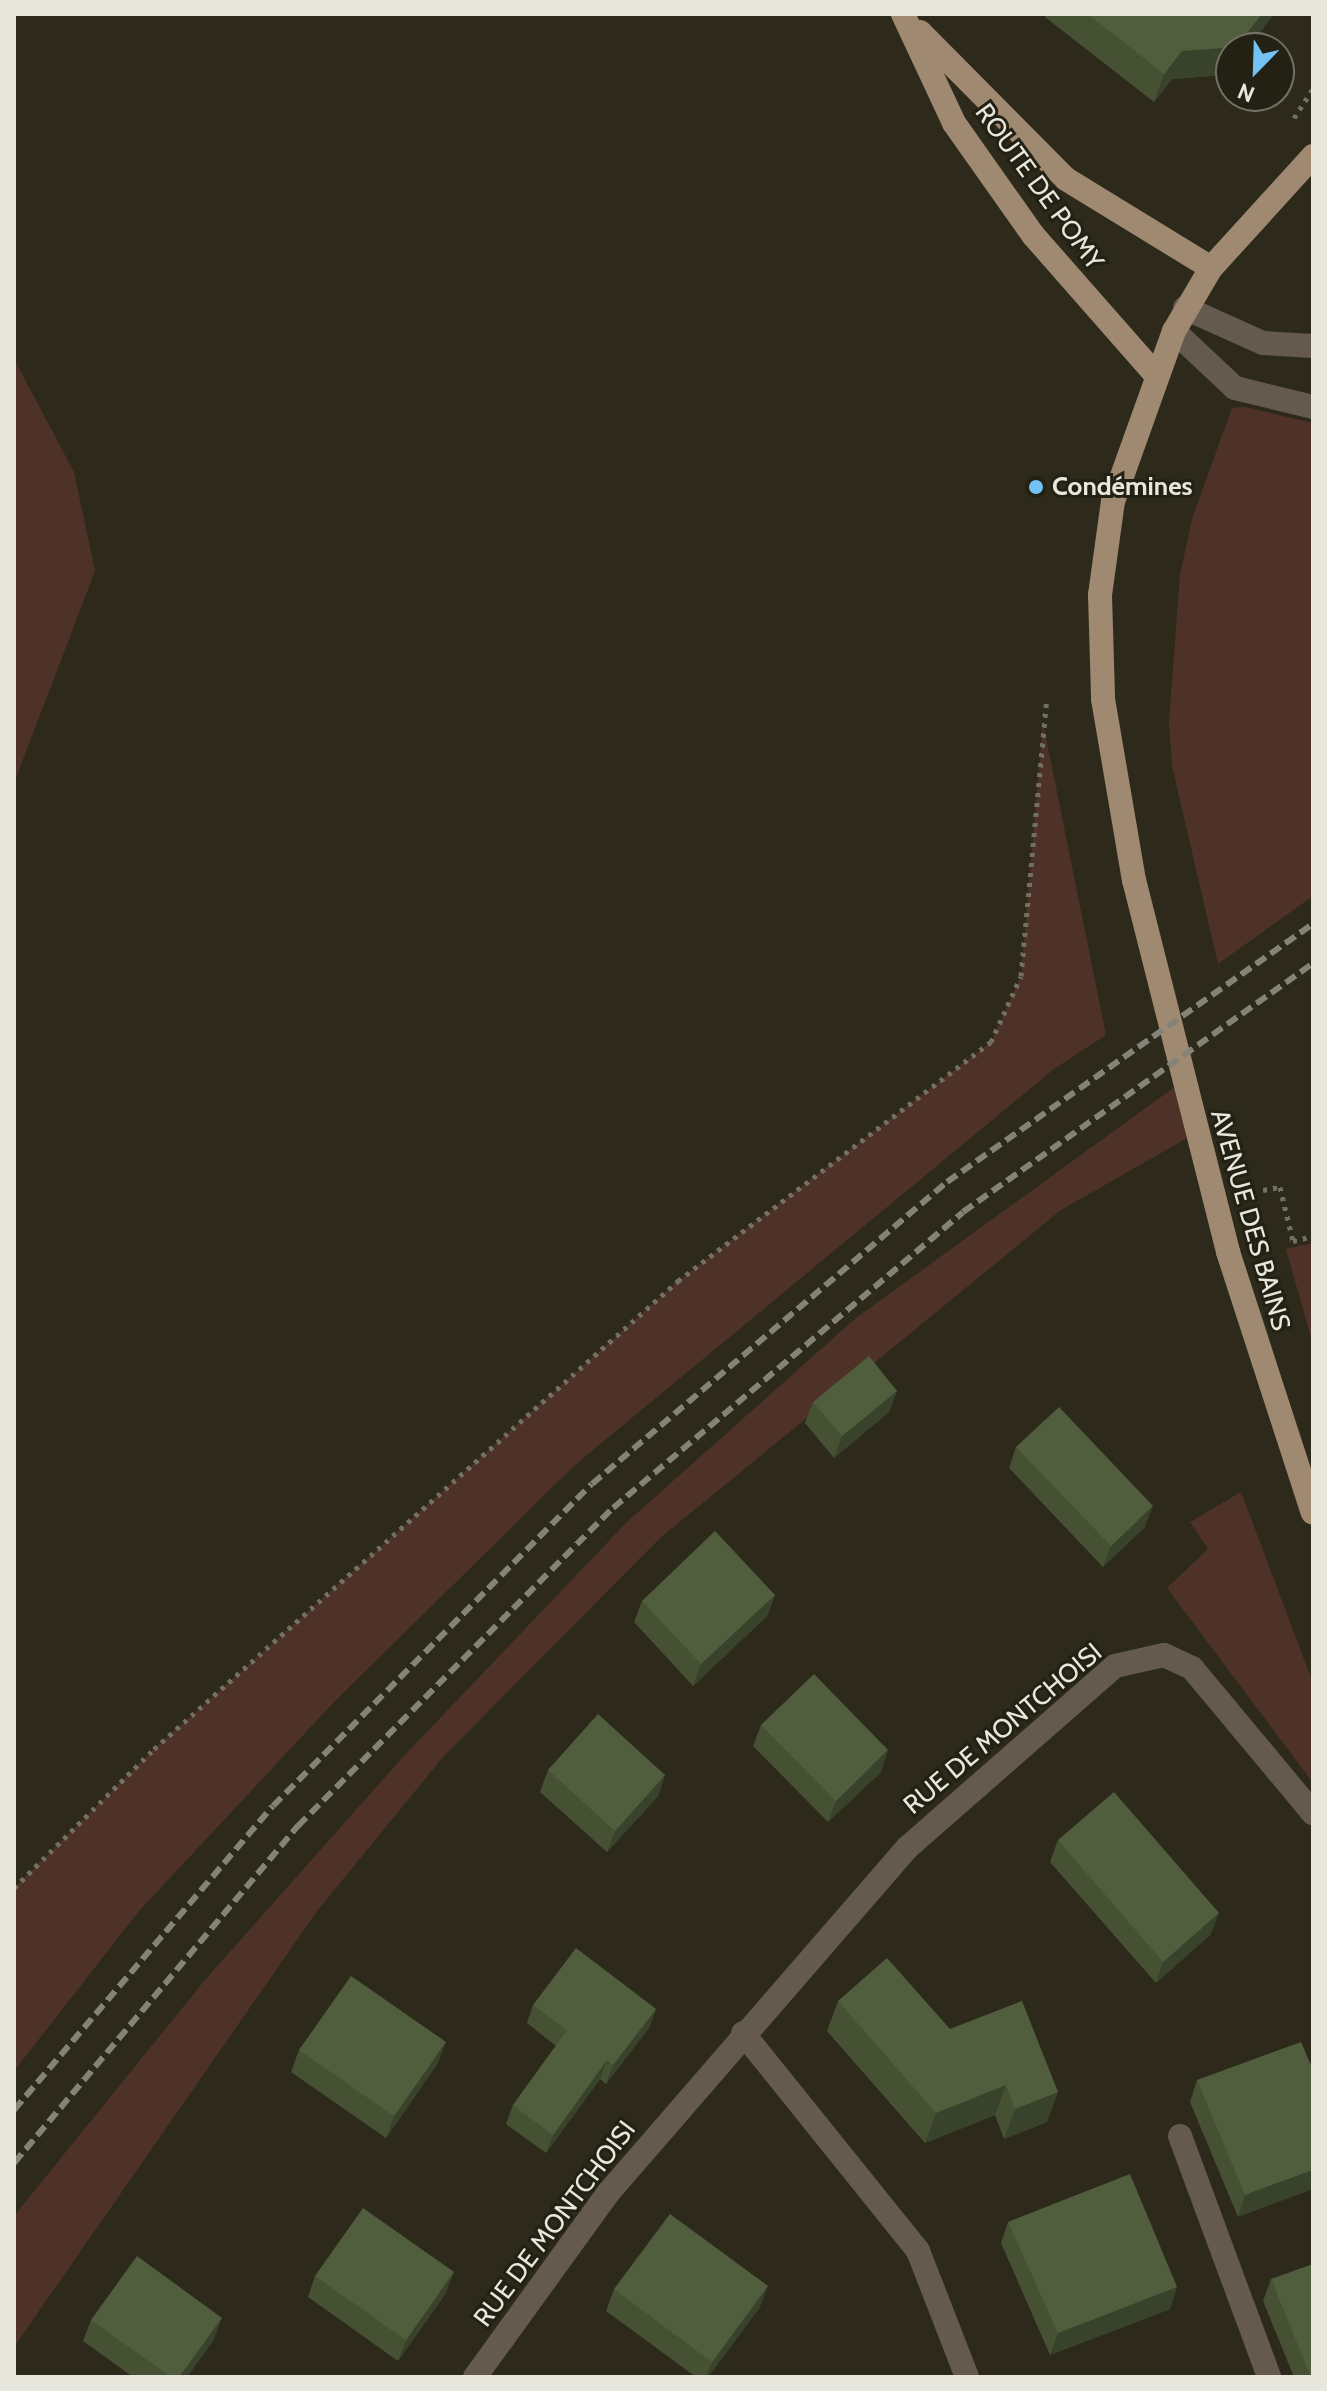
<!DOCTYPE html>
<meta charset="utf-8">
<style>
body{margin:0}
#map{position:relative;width:1327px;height:2391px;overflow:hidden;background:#2d2a1c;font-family:Cabin,sans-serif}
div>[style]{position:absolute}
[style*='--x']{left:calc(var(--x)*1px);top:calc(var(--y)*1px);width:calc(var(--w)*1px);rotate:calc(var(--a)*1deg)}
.green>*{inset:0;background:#4e3227}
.path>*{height:5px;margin-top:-2.5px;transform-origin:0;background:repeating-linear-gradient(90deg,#727064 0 4px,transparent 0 10px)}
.minor>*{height:24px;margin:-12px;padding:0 12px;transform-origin:12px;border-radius:12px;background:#655a4e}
.major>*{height:24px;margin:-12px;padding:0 12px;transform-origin:12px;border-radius:12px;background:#9f8970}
.rail>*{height:6px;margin-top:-3px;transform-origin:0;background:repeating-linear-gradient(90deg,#858377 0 12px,transparent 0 18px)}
.wall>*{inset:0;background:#465134}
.shaded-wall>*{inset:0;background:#39422b}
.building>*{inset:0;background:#515e3d}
.dots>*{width:22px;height:22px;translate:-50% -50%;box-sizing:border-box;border:4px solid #232113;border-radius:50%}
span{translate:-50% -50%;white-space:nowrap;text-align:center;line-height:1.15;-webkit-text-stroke:6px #232113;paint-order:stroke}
.street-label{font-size:26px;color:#e8e7de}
.poi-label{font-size:26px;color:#e8e7de;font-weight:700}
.left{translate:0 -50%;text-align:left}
.frame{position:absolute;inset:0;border:16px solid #e8e7de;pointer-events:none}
.north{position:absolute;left:1215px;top:32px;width:80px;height:80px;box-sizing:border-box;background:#232113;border:2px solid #727064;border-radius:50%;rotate:203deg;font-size:22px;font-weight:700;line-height:32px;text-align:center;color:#e8e7de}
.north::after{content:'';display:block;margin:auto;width:28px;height:36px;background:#73c1f5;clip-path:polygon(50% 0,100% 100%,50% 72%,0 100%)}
</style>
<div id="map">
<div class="green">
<div style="clip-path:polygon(14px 359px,74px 472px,95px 571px,14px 783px)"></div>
<div style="clip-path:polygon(1245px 407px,1313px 423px,1313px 896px,1218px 964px,1172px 766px,1169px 721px,1180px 575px,1192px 519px,1232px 408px)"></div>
<div style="clip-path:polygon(1043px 723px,1106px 1035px,1054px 1069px,576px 1464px,335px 1701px,139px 1911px,14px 2071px,14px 1888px,154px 1749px,678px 1281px,991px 1042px,1021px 976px)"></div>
<div style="clip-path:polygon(1183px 1081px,1196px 1133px,1061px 1210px,660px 1538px,443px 1757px,317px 1911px,14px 2347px,14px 2216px,205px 1980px,402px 1758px,628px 1521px,856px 1318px)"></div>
<div style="clip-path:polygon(1313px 1243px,1313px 1345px,1286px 1249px)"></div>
<div style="clip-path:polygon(1241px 1492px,1313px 1683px,1313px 1783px,1167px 1588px,1208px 1549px,1190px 1522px)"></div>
</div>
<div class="path">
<div style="--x:1294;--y:118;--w:35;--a:-57"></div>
<div style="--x:1263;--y:1190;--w:17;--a:-10"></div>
<div style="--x:1280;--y:1187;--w:56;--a:76.5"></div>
<div style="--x:1293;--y:1241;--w:21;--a:-14"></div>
<div style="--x:14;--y:1888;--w:197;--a:-44.8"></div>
<div style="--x:154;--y:1749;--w:703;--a:-41.77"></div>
<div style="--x:678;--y:1281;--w:394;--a:-37.4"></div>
<div style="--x:991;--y:1042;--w:72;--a:-65.6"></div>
<div style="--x:1021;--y:976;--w:279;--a:-84.7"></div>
</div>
<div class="minor">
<div style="--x:1185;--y:308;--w:85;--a:24.2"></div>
<div style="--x:1263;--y:343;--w:50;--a:3.4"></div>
<div style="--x:1174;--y:331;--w:83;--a:43.1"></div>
<div style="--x:1235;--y:388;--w:80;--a:13.7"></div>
<div style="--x:743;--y:2033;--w:280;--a:51.2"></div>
<div style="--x:918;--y:2251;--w:135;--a:68.7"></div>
<div style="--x:1180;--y:2136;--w:257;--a:69.7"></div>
<div style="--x:475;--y:2377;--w:228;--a:-54.1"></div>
<div style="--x:609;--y:2192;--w:455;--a:-49.1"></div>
<div style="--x:907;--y:1848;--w:276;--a:-41.2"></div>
<div style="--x:1115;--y:1666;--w:50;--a:-12.7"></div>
<div style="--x:1164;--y:1655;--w:31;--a:25"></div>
<div style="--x:1192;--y:1668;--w:189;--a:50.2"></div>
</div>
<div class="major">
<div style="--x:903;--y:14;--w:120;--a:64.9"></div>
<div style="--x:954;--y:123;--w:137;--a:54.8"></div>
<div style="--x:1033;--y:235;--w:185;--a:48.7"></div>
<div style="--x:920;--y:32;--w:207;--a:45.2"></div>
<div style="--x:1066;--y:179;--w:170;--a:31.5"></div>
<div style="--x:1313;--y:156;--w:151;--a:132.3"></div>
<div style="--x:1211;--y:268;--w:73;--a:120.4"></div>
<div style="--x:1174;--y:331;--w:181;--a:109.7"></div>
<div style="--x:1113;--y:501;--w:95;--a:97.9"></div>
<div style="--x:1100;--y:595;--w:104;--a:88.3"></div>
<div style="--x:1103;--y:699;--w:184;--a:80.3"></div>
<div style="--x:1134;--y:880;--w:384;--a:75.8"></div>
<div style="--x:1228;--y:1252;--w:274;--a:72"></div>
</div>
<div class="rail">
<div style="--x:14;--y:2110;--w:399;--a:-49.6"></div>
<div style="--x:273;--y:1806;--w:453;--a:-45.3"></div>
<div style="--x:592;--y:1484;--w:466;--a:-40.4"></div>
<div style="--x:947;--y:1182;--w:448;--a:-35.2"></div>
<div style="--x:14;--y:2163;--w:441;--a:-49.9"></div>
<div style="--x:298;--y:1826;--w:448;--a:-45.3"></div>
<div style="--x:613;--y:1508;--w:458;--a:-40.2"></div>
<div style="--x:963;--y:1212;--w:430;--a:-35.4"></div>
</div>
<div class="wall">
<div style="clip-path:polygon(1046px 14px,1274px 14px,1248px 48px,1231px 48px,1231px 69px,1226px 75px,1172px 79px,1154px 102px,1045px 17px)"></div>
<div style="clip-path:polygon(897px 1391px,889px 1412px,834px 1458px,805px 1423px,813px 1402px)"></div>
<div style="clip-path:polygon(1016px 1447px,1145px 1527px,1103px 1567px,1009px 1468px)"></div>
<div style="clip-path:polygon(775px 1595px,767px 1616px,693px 1686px,634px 1622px,642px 1601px)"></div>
<div style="clip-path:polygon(761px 1725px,881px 1772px,828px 1822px,753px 1746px)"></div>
<div style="clip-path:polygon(548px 1770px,665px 1775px,658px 1796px,607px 1852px,540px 1792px)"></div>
<div style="clip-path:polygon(1058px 1840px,1211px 1934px,1156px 1983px,1050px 1862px)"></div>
<div style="clip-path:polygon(838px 2001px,950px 2029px,1058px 2092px,1047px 2122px,1004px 2139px,995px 2115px,925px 2143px,827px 2031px)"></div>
<div style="clip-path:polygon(533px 2005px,656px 2009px,649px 2028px,606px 2084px,600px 2079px,546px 2153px,506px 2124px,513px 2105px,556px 2046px,527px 2023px)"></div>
<div style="clip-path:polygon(299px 2050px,438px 2063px,386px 2138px,291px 2072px)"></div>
<div style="clip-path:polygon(1313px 2070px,1238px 2217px,1190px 2102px,1197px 2080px)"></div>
<div style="clip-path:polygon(1008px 2222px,1177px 2287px,1170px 2309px,1050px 2355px,1001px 2243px)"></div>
<div style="clip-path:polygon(315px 2276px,446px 2293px,398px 2361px,308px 2297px)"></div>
<div style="clip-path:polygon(1271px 2279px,1313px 2377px,1294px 2377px,1263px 2301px)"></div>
<div style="clip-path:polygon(614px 2289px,760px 2307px,708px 2377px,696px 2377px,606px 2311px)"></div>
<div style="clip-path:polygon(91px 2320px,214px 2339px,187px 2377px,133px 2377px,83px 2341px)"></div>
</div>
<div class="shaded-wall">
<div style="clip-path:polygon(1262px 14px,1274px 14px,1248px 48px,1231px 48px,1231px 69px,1226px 75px,1172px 79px,1154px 102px,1164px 74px,1182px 51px)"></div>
<div style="clip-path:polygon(897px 1391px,889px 1412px,834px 1458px,842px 1436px)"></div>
<div style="clip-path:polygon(1153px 1506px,1145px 1527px,1103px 1567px,1111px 1546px)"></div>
<div style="clip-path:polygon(775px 1595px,767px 1616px,693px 1686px,701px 1664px)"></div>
<div style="clip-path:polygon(888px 1750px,881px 1772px,828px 1822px,836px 1801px)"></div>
<div style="clip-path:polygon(665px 1775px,658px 1796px,607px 1852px,615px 1831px)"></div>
<div style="clip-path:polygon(1219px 1913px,1211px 1934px,1156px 1983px,1163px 1962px)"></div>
<div style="clip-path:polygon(656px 2009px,649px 2028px,606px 2084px,613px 2065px)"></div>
<div style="clip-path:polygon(446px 2042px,438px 2063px,386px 2138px,394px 2116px)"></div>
<div style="clip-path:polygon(607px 2060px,600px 2079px,546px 2153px,553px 2135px)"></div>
<div style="clip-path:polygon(1006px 2085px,995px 2115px,925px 2143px,936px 2113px)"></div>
<div style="clip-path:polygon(1058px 2092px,1047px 2122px,1004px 2139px,1015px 2109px)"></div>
<div style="clip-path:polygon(1313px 2170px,1313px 2189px,1238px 2217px,1245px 2195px)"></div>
<div style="clip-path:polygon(454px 2272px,446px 2293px,398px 2361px,406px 2340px)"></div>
<div style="clip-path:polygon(768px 2286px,760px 2307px,708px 2377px,706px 2377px,712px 2362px)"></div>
<div style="clip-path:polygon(1177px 2287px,1170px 2309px,1050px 2355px,1058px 2333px)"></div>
<div style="clip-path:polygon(222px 2318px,214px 2339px,187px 2377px,179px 2377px)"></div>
</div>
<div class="building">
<div style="clip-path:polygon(1088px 14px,1262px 14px,1236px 47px,1182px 51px,1164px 74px)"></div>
<div style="clip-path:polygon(869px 1356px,897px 1391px,842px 1436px,813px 1402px)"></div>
<div style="clip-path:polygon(1059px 1407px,1153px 1506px,1111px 1546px,1016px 1447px)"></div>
<div style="clip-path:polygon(715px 1531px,775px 1595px,701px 1664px,642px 1601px)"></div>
<div style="clip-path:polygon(814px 1674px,888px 1750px,836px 1801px,761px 1725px)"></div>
<div style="clip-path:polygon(598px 1714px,665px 1775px,615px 1831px,548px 1770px)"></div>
<div style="clip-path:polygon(1114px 1792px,1219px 1913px,1163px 1962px,1058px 1840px)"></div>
<div style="clip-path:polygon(576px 1948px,656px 2009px,613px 2065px,607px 2060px,553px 2135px,513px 2105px,567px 2030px,533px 2005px)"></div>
<div style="clip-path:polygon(887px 1958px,950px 2029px,1022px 2001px,1058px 2092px,1015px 2109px,1006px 2085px,936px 2113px,838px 2001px)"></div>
<div style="clip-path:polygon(351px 1976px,446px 2042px,394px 2116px,299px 2050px)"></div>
<div style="clip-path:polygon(1301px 2042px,1313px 2070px,1313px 2170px,1245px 2195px,1197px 2080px)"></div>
<div style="clip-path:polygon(1130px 2174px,1177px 2287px,1058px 2333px,1008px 2222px)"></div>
<div style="clip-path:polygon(363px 2208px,454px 2272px,406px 2340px,315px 2276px)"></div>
<div style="clip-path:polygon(670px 2214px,768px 2286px,712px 2362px,614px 2289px)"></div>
<div style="clip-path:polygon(137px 2256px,222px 2318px,179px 2377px,171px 2377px,91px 2320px)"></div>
<div style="clip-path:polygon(1313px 2264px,1313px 2377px,1311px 2377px,1271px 2279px)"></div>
</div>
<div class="dots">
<div style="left:1036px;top:487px;background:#73c1f5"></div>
</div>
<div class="street-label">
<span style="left:1039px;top:187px;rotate:54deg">ROUTE DE POMY</span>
<span style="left:1250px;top:1220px;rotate:74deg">AVENUE DES BAINS</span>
<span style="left:1003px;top:1729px;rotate:-40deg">RUE DE MONTCHOISI</span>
<span style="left:555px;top:2224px;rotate:-53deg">RUE DE MONTCHOISI</span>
</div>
<div class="poi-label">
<span class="left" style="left:1052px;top:487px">Condémines</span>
</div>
<div class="frame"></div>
<div class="north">N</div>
</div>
